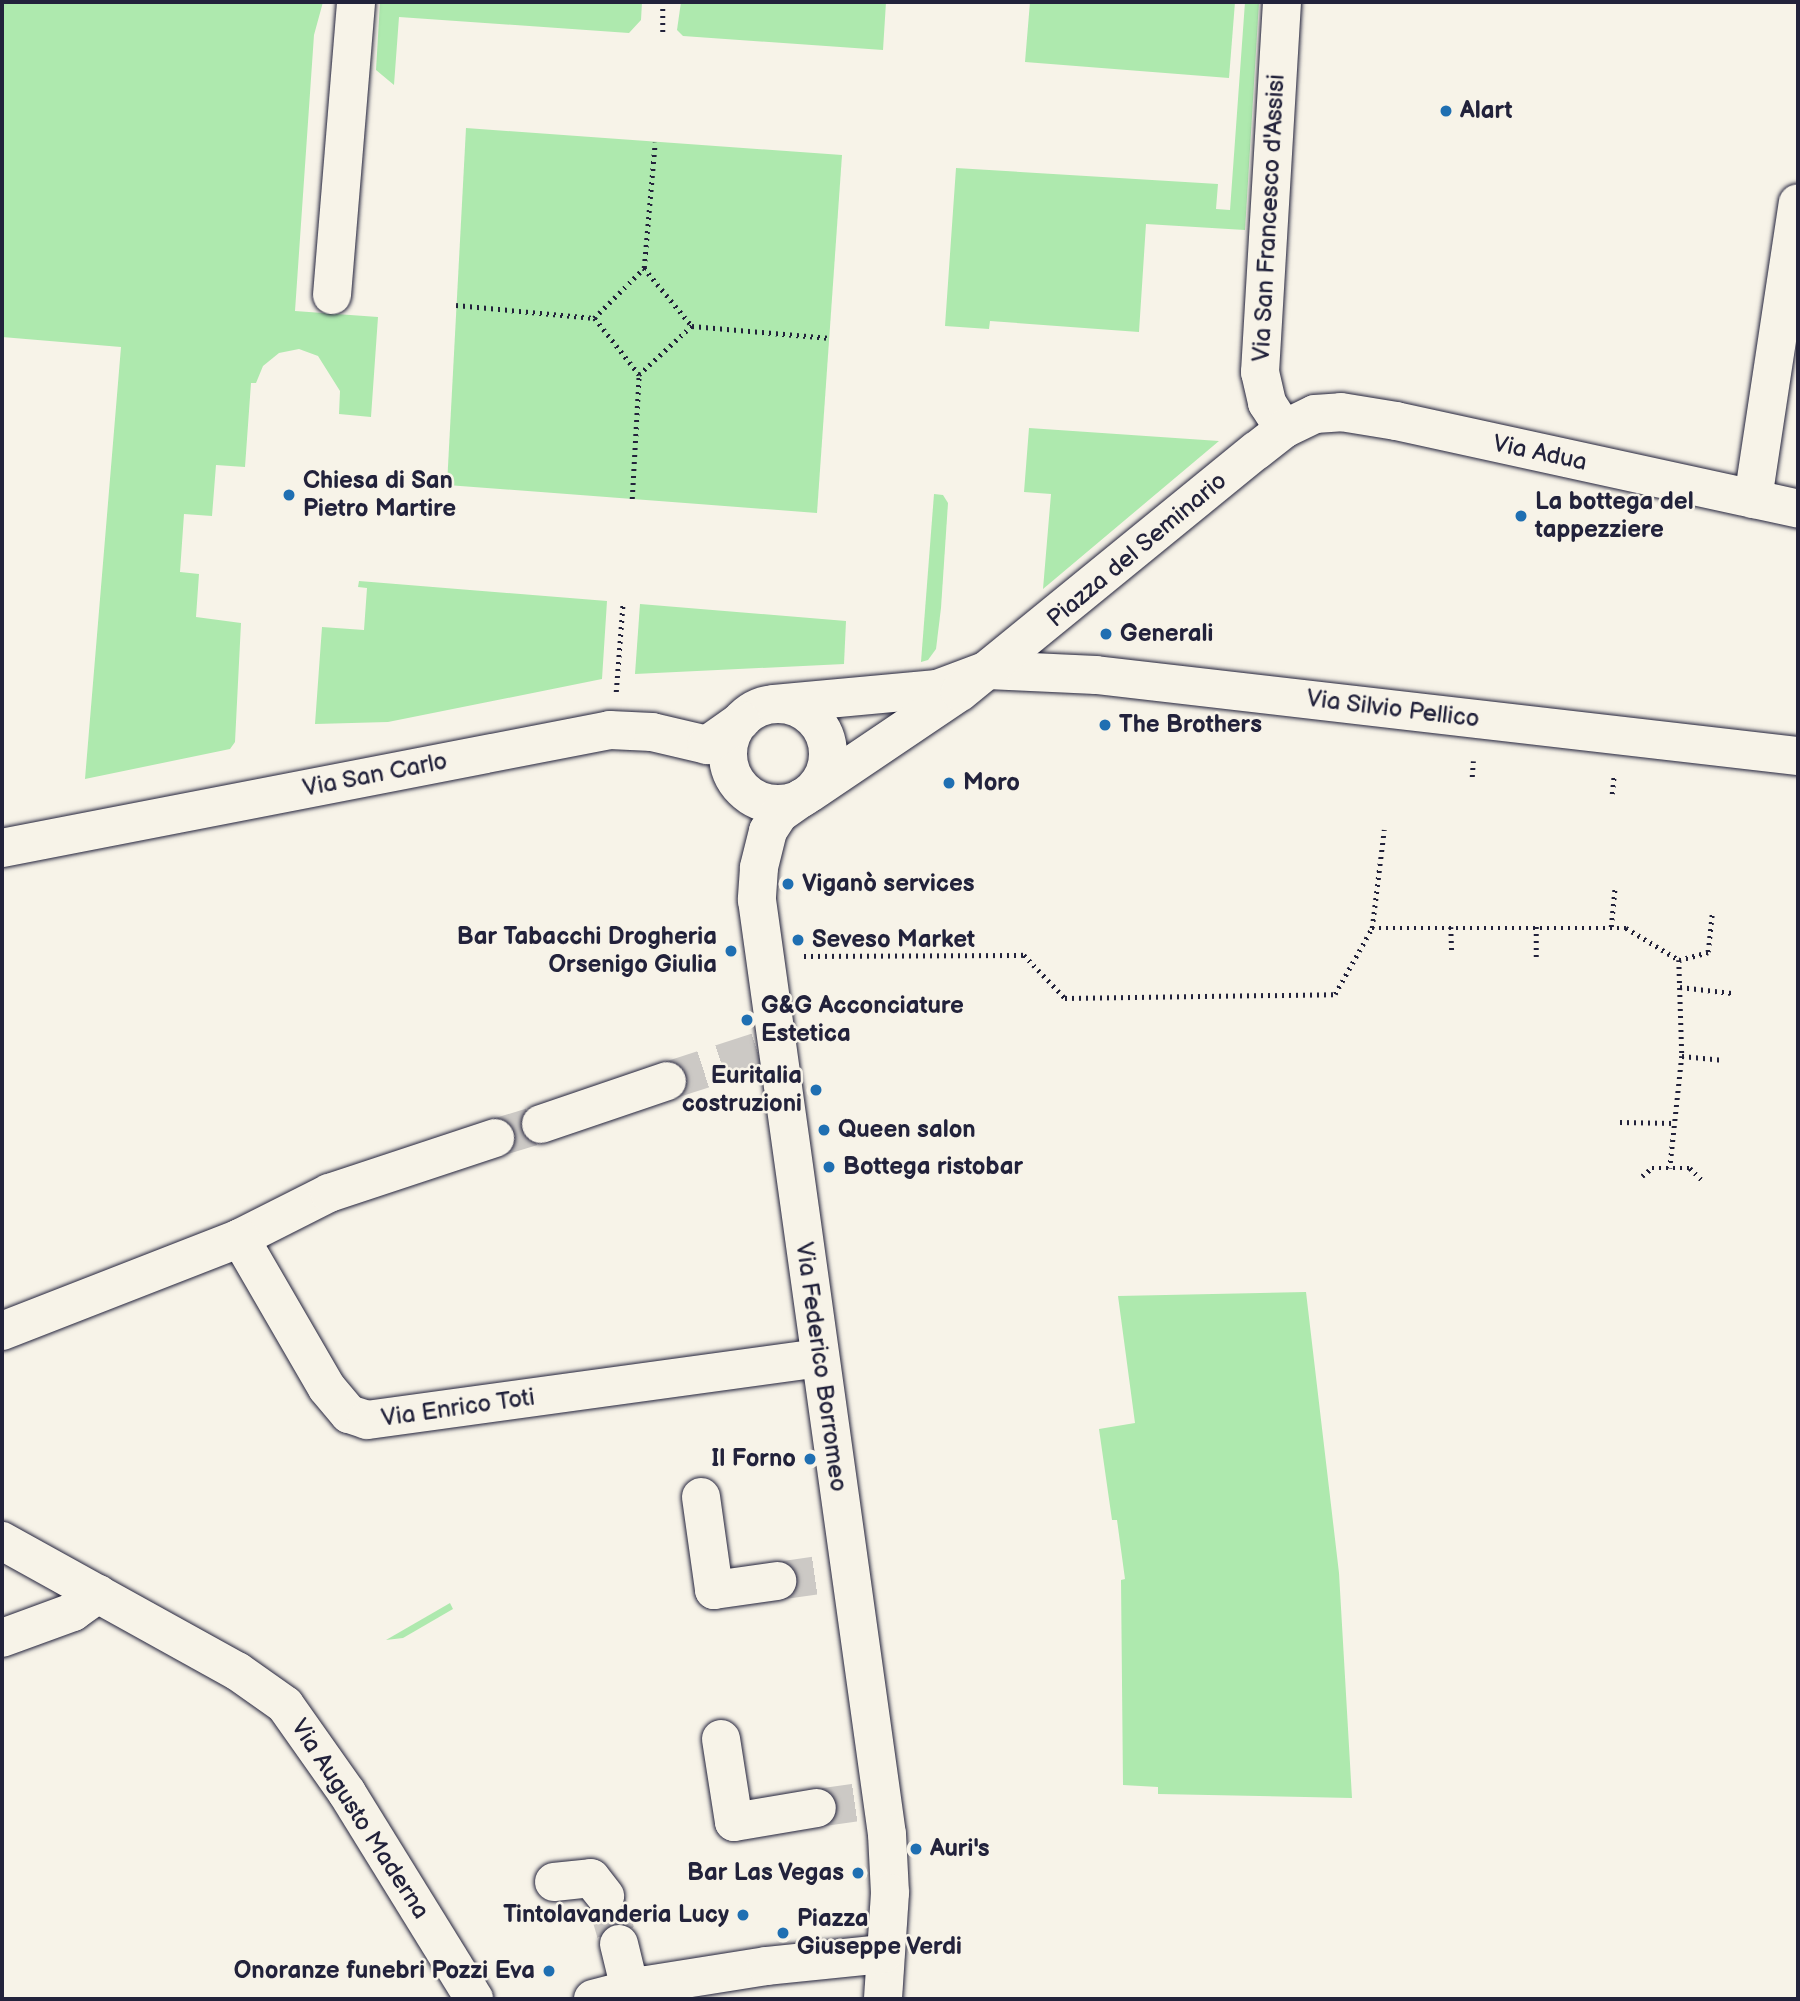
<!DOCTYPE html>
<meta charset="utf-8">
<style>
body{margin:0}
#map{position:relative;width:1800px;height:2001px;overflow:hidden;background:#f7f3e8;font-family:"Balsamiq Sans",sans-serif}
div>[style]{position:absolute}
[style*='--x']{left:calc(var(--x)*1px);top:calc(var(--y)*1px);width:calc(var(--w)*1px);rotate:calc(var(--a)*1deg)}
.green>*{inset:0;background:#aee9ae}
.minor-tunnel>*{height:38px;margin-top:-19px;transform-origin:0;background:repeating-linear-gradient(90deg,#ccc9c5 0 38px,transparent 0 57px)}
.path>*{height:4.5px;margin-top:-2.25px;transform-origin:0;background:repeating-linear-gradient(90deg,#22223b 0 2px,transparent 0 7px)}
.roads{filter:drop-shadow(0 0 2px #22223b) drop-shadow(0 0 2px #22223b)}
.minor>*{height:38px;margin:-19px;padding:0 19px;transform-origin:19px;border-radius:19px;background:#f7f3e8}
.minor>.ring{margin:-19px;padding:0;box-sizing:content-box;background:none;border:38px solid #f7f3e8;border-radius:50%}
.dots>*{width:19px;height:19px;translate:-50% -50%;box-sizing:border-box;border:4px solid #f7f3e8;border-radius:50%}
span{translate:-50% -50%;white-space:nowrap;text-align:center;line-height:1.15;-webkit-text-stroke:5px #f7f3e8;paint-order:stroke}
.poi-label{font-size:24px;color:#22223b;font-weight:700}
.left{translate:0 -50%;text-align:left}
.right{translate:-100% -50%;text-align:right}
.street-label{font-size:24px;color:#22223b}
.frame{position:absolute;inset:0;border:4px solid #22223b;pointer-events:none}
</style>
<div id="map">
<div class="green">
<div style="clip-path:polygon(2px 2px,323px 2px,314px 35px,295px 311px,378px 317px,371px 417px,339px 414px,340px 391px,318px 356px,299px 349px,279px 353px,263px 366px,256px 383px,251px 383px,245px 467px,216px 465px,212px 516px,184px 514px,180px 572px,199px 574px,196px 617px,241px 623px,235px 742px,230px 749px,85px 779px,121px 347px,2px 337px)"></div>
<div style="clip-path:polygon(380px 2px,642px 2px,641px 20px,629px 33px,399px 17px,394px 85px,376px 70px)"></div>
<div style="clip-path:polygon(681px 2px,886px 2px,883px 50px,683px 36px,677px 30px)"></div>
<div style="clip-path:polygon(1030px 2px,1235px 2px,1229px 78px,1025px 62px)"></div>
<div style="clip-path:polygon(1245px 2px,1259px 2px,1245px 230px,1146px 224px,1139px 332px,990px 321px,989px 329px,945px 326px,956px 168px,1218px 184px,1216px 209px,1230px 210px)"></div>
<div style="clip-path:polygon(466px 128px,842px 155px,817px 513px,447px 485px)"></div>
<div style="clip-path:polygon(1029px 428px,1219px 441px,1043px 589px,1051px 494px,1024px 492px)"></div>
<div style="clip-path:polygon(934px 494px,943px 495px,948px 503px,941px 608px,936px 649px,928px 660px,921px 662px)"></div>
<div style="clip-path:polygon(359px 581px,607px 601px,602px 679px,388px 722px,315px 724px,322px 627px,364px 630px,367px 588px,358px 587px)"></div>
<div style="clip-path:polygon(640px 604px,846px 621px,844px 664px,635px 674px)"></div>
<div style="clip-path:polygon(1306px 1292px,1339px 1573px,1352px 1798px,1158px 1794px,1158px 1787px,1123px 1785px,1121px 1580px,1125px 1579px,1117px 1520px,1112px 1520px,1099px 1429px,1135px 1423px,1118px 1296px)"></div>
<div style="clip-path:polygon(450px 1603px,453px 1609px,403px 1638px,386px 1640px)"></div>
</div>
<div class="minor-tunnel">
<div style="--x:667;--y:1081;--w:98;--a:-17.9"></div>
<div style="--x:495;--y:1138;--w:48;--a:-16.9"></div>
<div style="--x:777;--y:1581;--w:58;--a:-8"></div>
<div style="--x:817;--y:1808;--w:50;--a:-8"></div>
<div style="--x:605;--y:1896;--w:50;--a:73.7"></div>
</div>
<div class="path">
<div style="--x:663;--y:2;--w:33;--a:90"></div>
<div style="--x:644;--y:268;--w:126;--a:-85"></div>
<div style="--x:456;--y:305;--w:139;--a:5.4"></div>
<div style="--x:594;--y:318;--w:71;--a:-45"></div>
<div style="--x:644;--y:268;--w:75;--a:50.4"></div>
<div style="--x:692;--y:326;--w:72;--a:137.2"></div>
<div style="--x:639;--y:375;--w:73;--a:-128.3"></div>
<div style="--x:692;--y:326;--w:139;--a:5"></div>
<div style="--x:632;--y:499;--w:124;--a:-86.8"></div>
<div style="--x:616;--y:692;--w:90;--a:-85.6"></div>
<div style="--x:1472;--y:777;--w:16;--a:-86"></div>
<div style="--x:1612;--y:794;--w:20;--a:-84"></div>
<div style="--x:1451;--y:927;--w:27;--a:88"></div>
<div style="--x:1611;--y:927;--w:41;--a:-84.4"></div>
<div style="--x:1372;--y:928;--w:99;--a:-83"></div>
<div style="--x:804;--y:956;--w:220;--a:-0.3"></div>
<div style="--x:1024;--y:955;--w:59;--a:46.4"></div>
<div style="--x:1065;--y:998;--w:270;--a:-0.8"></div>
<div style="--x:1335;--y:994;--w:76;--a:-60.7"></div>
<div style="--x:1372;--y:928;--w:254;--a:0"></div>
<div style="--x:1626;--y:928;--w:62;--a:31.1"></div>
<div style="--x:1679;--y:960;--w:96;--a:88.2"></div>
<div style="--x:1682;--y:1056;--w:113;--a:96.1"></div>
<div style="--x:1536;--y:957;--w:31;--a:-90"></div>
<div style="--x:1679;--y:960;--w:30;--a:-15"></div>
<div style="--x:1708;--y:952;--w:38;--a:-84"></div>
<div style="--x:1680;--y:987;--w:52;--a:6.6"></div>
<div style="--x:1682;--y:1056;--w:42;--a:5.4"></div>
<div style="--x:1620;--y:1122;--w:54;--a:1.1"></div>
<div style="--x:1642;--y:1176;--w:13;--a:-39"></div>
<div style="--x:1652;--y:1168;--w:38;--a:0"></div>
<div style="--x:1690;--y:1168;--w:16;--a:45"></div>
</div>
<div class="roads">
<div class="minor">
<div style="--x:1282;--y:2;--w:371;--a:93.4"></div>
<div style="--x:1260;--y:372;--w:32;--a:77"></div>
<div style="--x:1267;--y:403;--w:31;--a:57"></div>
<div style="--x:332;--y:295;--w:294;--a:-85.3"></div>
<div style="--x:1753;--y:499;--w:299;--a:-81.4"></div>
<div class="ring" style="left:728px;top:704px;width:62px;height:62px"></div>
<div style="--x:774;--y:704;--w:164;--a:-5.3"></div>
<div style="--x:937;--y:689;--w:54;--a:-20.4"></div>
<div style="--x:988;--y:670;--w:108;--a:2.7"></div>
<div style="--x:1096;--y:675;--w:707;--a:6.58"></div>
<div style="--x:810;--y:793;--w:181;--a:-34"></div>
<div style="--x:960;--y:692;--w:382;--a:-39.2"></div>
<div style="--x:1256;--y:451;--w:36;--a:-38"></div>
<div style="--x:1284;--y:429;--w:34;--a:-26"></div>
<div style="--x:1315;--y:414;--w:26;--a:-4"></div>
<div style="--x:1341;--y:412;--w:56;--a:9.3"></div>
<div style="--x:1396;--y:421;--w:412;--a:12.3"></div>
<div style="--x:803;--y:797;--w:29;--a:145"></div>
<div style="--x:779;--y:814;--w:20;--a:123"></div>
<div style="--x:768;--y:831;--w:38;--a:104"></div>
<div style="--x:759;--y:868;--w:32;--a:94"></div>
<div style="--x:757;--y:900;--w:943;--a:82.08"></div>
<div style="--x:887;--y:1834;--w:59;--a:87.1"></div>
<div style="--x:890;--y:1893;--w:106;--a:93.8"></div>
<div style="--x:2;--y:848;--w:619;--a:-10.98"></div>
<div style="--x:610;--y:730;--w:42;--a:2.7"></div>
<div style="--x:652;--y:732;--w:57;--a:13.3"></div>
<div style="--x:707;--y:745;--w:42;--a:-35.2"></div>
<div style="--x:541;--y:1124;--w:133;--a:-18.8"></div>
<div style="--x:240;--y:1238;--w:100;--a:-26.8"></div>
<div style="--x:329;--y:1193;--w:175;--a:-18.3"></div>
<div style="--x:2;--y:1331;--w:256;--a:-21.3"></div>
<div style="--x:240;--y:1238;--w:173;--a:59.9"></div>
<div style="--x:327;--y:1388;--w:34;--a:50"></div>
<div style="--x:349;--y:1414;--w:19;--a:18"></div>
<div style="--x:367;--y:1420;--w:457;--a:-7.8"></div>
<div style="--x:701;--y:1497;--w:94;--a:82"></div>
<div style="--x:714;--y:1590;--w:64;--a:-8.1"></div>
<div style="--x:2;--y:1541;--w:269;--a:29"></div>
<div style="--x:237;--y:1671;--w:59;--a:35.3"></div>
<div style="--x:285;--y:1705;--w:108;--a:54.8"></div>
<div style="--x:347;--y:1793;--w:242;--a:58.3"></div>
<div style="--x:2;--y:1638;--w:76;--a:-20.1"></div>
<div style="--x:73;--y:1612;--w:31;--a:-36"></div>
<div style="--x:721;--y:1739;--w:84;--a:81.1"></div>
<div style="--x:734;--y:1822;--w:84;--a:-9.6"></div>
<div style="--x:554;--y:1882;--w:37;--a:-6"></div>
<div style="--x:591;--y:1878;--w:23;--a:52"></div>
<div style="--x:619;--y:1944;--w:46;--a:76.3"></div>
<div style="--x:593;--y:1999;--w:56;--a:-14.5"></div>
<div style="--x:647;--y:1985;--w:121;--a:-9"></div>
<div style="--x:767;--y:1966;--w:117;--a:-5.9"></div>
</div>
</div>
<div class="dots">
<div style="left:1446px;top:111px;background:#1f6fb2"></div>
<div style="left:289px;top:495px;background:#1f6fb2"></div>
<div style="left:1521px;top:516px;background:#1f6fb2"></div>
<div style="left:1106px;top:634px;background:#1f6fb2"></div>
<div style="left:1105px;top:725px;background:#1f6fb2"></div>
<div style="left:949px;top:783px;background:#1f6fb2"></div>
<div style="left:788px;top:884px;background:#1f6fb2"></div>
<div style="left:798px;top:940px;background:#1f6fb2"></div>
<div style="left:731px;top:951px;background:#1f6fb2"></div>
<div style="left:747px;top:1020px;background:#1f6fb2"></div>
<div style="left:816px;top:1090px;background:#1f6fb2"></div>
<div style="left:824px;top:1130px;background:#1f6fb2"></div>
<div style="left:829px;top:1167px;background:#1f6fb2"></div>
<div style="left:810px;top:1459px;background:#1f6fb2"></div>
<div style="left:916px;top:1849px;background:#1f6fb2"></div>
<div style="left:858px;top:1873px;background:#1f6fb2"></div>
<div style="left:743px;top:1915px;background:#1f6fb2"></div>
<div style="left:783px;top:1933px;background:#1f6fb2"></div>
<div style="left:549px;top:1971px;background:#1f6fb2"></div>
</div>
<div class="poi-label">
<span class="left" style="left:1460px;top:111px">Alart</span>
<span class="left" style="left:303px;top:495px">Chiesa di San<br>Pietro Martire</span>
<span class="left" style="left:1535px;top:516px">La bottega del<br>tappezziere</span>
<span class="left" style="left:1120px;top:634px">Generali</span>
<span class="left" style="left:1119px;top:725px">The Brothers</span>
<span class="left" style="left:963px;top:783px">Moro</span>
<span class="left" style="left:802px;top:884px">Viganò services</span>
<span class="right" style="left:717px;top:951px">Bar Tabacchi Drogheria<br>Orsenigo Giulia</span>
<span class="left" style="left:812px;top:940px">Seveso Market</span>
<span class="left" style="left:761px;top:1020px">G&amp;G Acconciature<br>Estetica</span>
<span class="right" style="left:802px;top:1090px">Euritalia<br>costruzioni</span>
<span class="left" style="left:838px;top:1130px">Queen salon</span>
<span class="left" style="left:843px;top:1167px">Bottega ristobar</span>
<span class="right" style="left:796px;top:1459px">Il Forno</span>
<span class="left" style="left:930px;top:1849px">Auri's</span>
<span class="right" style="left:844px;top:1873px">Bar Las Vegas</span>
<span class="right" style="left:729px;top:1915px">Tintolavanderia Lucy</span>
<span class="left" style="left:797px;top:1933px">Piazza<br>Giuseppe Verdi</span>
<span class="right" style="left:535px;top:1971px">Onoranze funebri Pozzi Eva</span>
</div>
<div class="street-label">
<span style="left:1269px;top:218px;rotate:-87deg">Via San Francesco d'Assisi</span>
<span style="left:1540px;top:453px;rotate:12deg">Via Adua</span>
<span style="left:1137px;top:550px;rotate:-40deg">Piazza del Seminario</span>
<span style="left:1393px;top:709px;rotate:7deg">Via Silvio Pellico</span>
<span style="left:375px;top:775px;rotate:-11deg">Via San Carlo</span>
<span style="left:821px;top:1367px;rotate:82deg">Via Federico Borromeo</span>
<span style="left:458px;top:1408px;rotate:-8deg">Via Enrico Toti</span>
<span style="left:360px;top:1819px;rotate:57deg">Via Augusto Maderna</span>
</div>
<div class="frame"></div>
</div>
